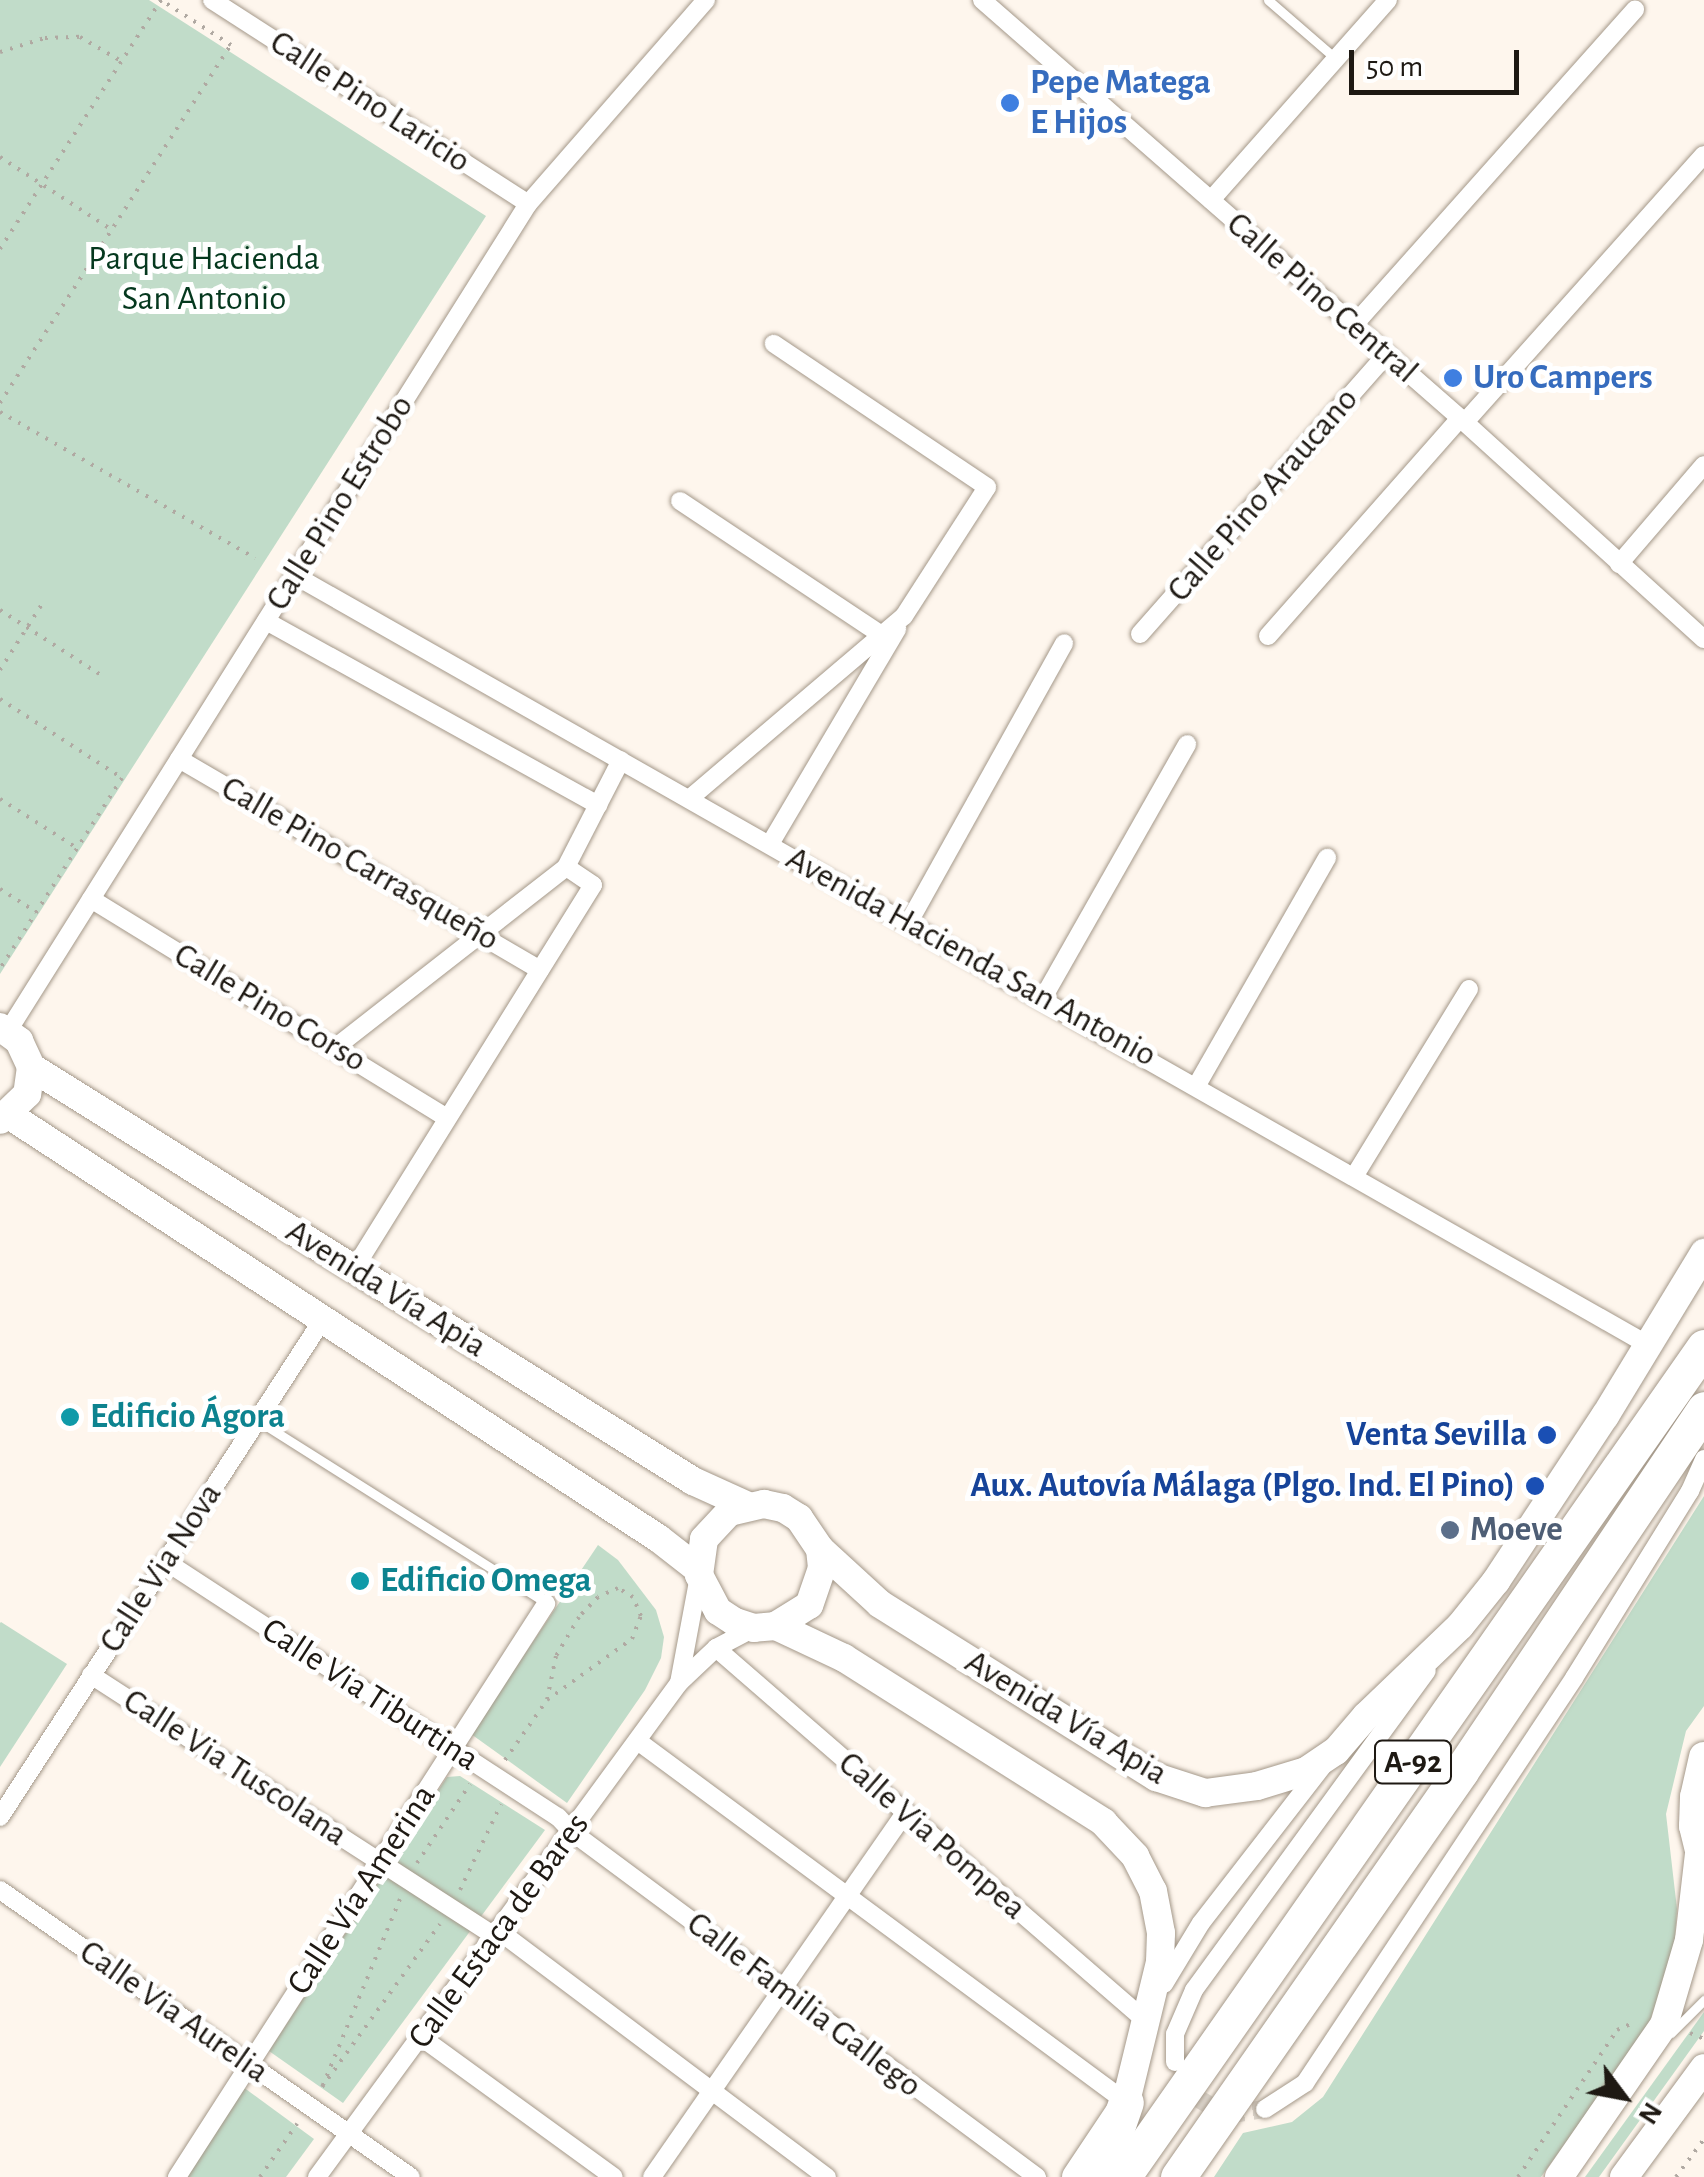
<!DOCTYPE html>
<meta charset="utf-8">
<style>
body{margin:0}
#map{position:relative;width:1704px;height:2177px;overflow:hidden;background:#fef6ed;font-family:"Alegreya Sans",sans-serif}
div>[style]{position:absolute}
[style*='--x']{left:calc(var(--x)*1px);top:calc(var(--y)*1px);width:calc(var(--w)*1px);rotate:calc(var(--a)*1deg)}
.green>*{inset:0;background:#c1dcc9}
.street-tunnel>*{height:18px;margin-top:-9px;transform-origin:0;background:repeating-linear-gradient(90deg,#dcd5cc 0 18px,transparent 0 27px)}
.path>*{height:4px;margin-top:-2px;transform-origin:0;background:repeating-linear-gradient(90deg,#b0a9a2 0 2.5px,transparent 0 10.5px)}
.roads{filter:drop-shadow(0 0 2px #a49889) drop-shadow(0 0 2px #a49889)}
.lane>*{height:9px;margin:-4.5px;padding:0 4.5px;transform-origin:4.5px;border-radius:4.5px;background:#fff}
.street>*{height:18px;margin:-9px;padding:0 9px;transform-origin:9px;border-radius:9px;background:#fff}
.secondary>*{height:28px;margin:-14px;padding:0 14px;transform-origin:14px;border-radius:14px;background:#fff}
.primary>*{height:30px;margin:-15px;padding:0 15px;transform-origin:15px;border-radius:15px;background:#fff}
.highway>*{height:35px;margin:-17.5px;padding:0 17.5px;transform-origin:17.5px;border-radius:17.5px;background:#fff}
.dots>*{width:28px;height:28px;translate:-50% -50%;box-sizing:border-box;border:5px solid #fff;border-radius:50%}
span{translate:-50% -50%;white-space:nowrap;text-align:center;line-height:1.15;-webkit-text-stroke:10px #fff;paint-order:stroke}
.shield-label span{padding:2px 8px;background:#fff;border:2px solid;border-radius:8px;-webkit-text-stroke-width:0}
.shield-label{font-size:32px;color:#1e1913;font-weight:700}
.shop-label{font-size:35px;color:#366cbe;font-weight:700}
.left{translate:0 -50%;text-align:left}
.street-label{font-size:35px;color:#1e1913}
.park-label{font-size:35px;color:#05381e}
.culture-label{font-size:35px;color:#0d838f;font-weight:700}
.transit-label{font-size:35px;color:#164399;font-weight:700}
.right{translate:-100% -50%;text-align:right}
.service-label{font-size:35px;color:#4e5e75;font-weight:700}
.north{position:absolute;left:1574px;top:2047px;width:100px;height:100px;-webkit-text-stroke:8px #fff;paint-order:stroke;rotate:122deg;font-size:28px;font-weight:700;line-height:40px;text-align:center;color:#1e1913}
.north::after{content:'';display:block;margin:auto;width:35px;height:45px;background:#1e1913;clip-path:polygon(50% 0,100% 100%,50% 72%,0 100%)}
.scale{position:absolute;left:1349px;top:50px;width:170px;height:45px;box-sizing:border-box;border:5px solid #1e1913;border-top:0;padding-left:12px;font-size:30px;line-height:35px;white-space:nowrap;color:#1e1913;-webkit-text-stroke:8px #fff;paint-order:stroke}
</style>
<div id="map">
<div class="green">
<div style="clip-path:polygon(0 0,149px 0,486px 216px,0 974px)"></div>
<div style="clip-path:polygon(1704px 1496px,1704px 1706px,1686px 1731px,1666px 1814px,1677px 1909px,1674px 1951px,1647px 2029px,1541px 2177px,1214px 2177px,1243px 2133px,1292px 2122px,1323px 2097px)"></div>
<div style="clip-path:polygon(598px 1545px,618px 1560px,656px 1610px,664px 1637px,661px 1658px,645px 1690px,567px 1803px,471px 1734px)"></div>
<div style="clip-path:polygon(1px 1622px,67px 1664px,0 1767px,0 1623px)"></div>
<div style="clip-path:polygon(460px 1776px,545px 1830px,343px 2103px,269px 2051px,447px 1777px)"></div>
<div style="clip-path:polygon(1704px 2012px,1704px 2031px,1599px 2177px,1585px 2177px)"></div>
<div style="clip-path:polygon(243px 2087px,314px 2139px,286px 2177px,185px 2177px)"></div>
</div>
<div class="street-tunnel">
<div style="--x:1186;--y:2085;--w:14;--a:54"></div>
<div style="--x:1194;--y:2096;--w:37;--a:31"></div>
<div style="--x:1226;--y:2115;--w:39;--a:-9"></div>
</div>
<div class="path">
<div style="--x:0;--y:52;--w:47;--a:-17.3"></div>
<div style="--x:45;--y:38;--w:35;--a:-2"></div>
<div style="--x:80;--y:37;--w:48;--a:30.3"></div>
<div style="--x:0;--y:157;--w:134;--a:33.1"></div>
<div style="--x:0;--y:249;--w:297;--a:-57.1"></div>
<div style="--x:0;--y:403;--w:426;--a:-57.2"></div>
<div style="--x:231;--y:45;--w:83;--a:-147.3"></div>
<div style="--x:0;--y:412;--w:294;--a:29.8"></div>
<div style="--x:0;--y:610;--w:124;--a:32.8"></div>
<div style="--x:0;--y:670;--w:82;--a:-57.5"></div>
<div style="--x:0;--y:699;--w:145;--a:32.9"></div>
<div style="--x:122;--y:778;--w:227;--a:122.6"></div>
<div style="--x:0;--y:799;--w:91;--a:32.5"></div>
<div style="--x:0;--y:889;--w:43;--a:32.6"></div>
<div style="--x:505;--y:1760;--w:73;--a:-55"></div>
<div style="--x:547;--y:1700;--w:105;--a:-35.7"></div>
<div style="--x:632;--y:1639;--w:25;--a:-69"></div>
<div style="--x:641;--y:1616;--w:21;--a:-113"></div>
<div style="--x:633;--y:1597;--w:17;--a:-149"></div>
<div style="--x:618;--y:1588;--w:22;--a:156"></div>
<div style="--x:598;--y:1597;--w:28;--a:134"></div>
<div style="--x:579;--y:1617;--w:45;--a:120.5"></div>
<div style="--x:556;--y:1656;--w:45;--a:101.6"></div>
<div style="--x:417;--y:1863;--w:95;--a:-56.1"></div>
<div style="--x:460;--y:1890;--w:95;--a:-64.5"></div>
<div style="--x:400;--y:1899;--w:204;--a:112.5"></div>
<div style="--x:322;--y:2087;--w:201;--a:-54.1"></div>
<div style="--x:1690;--y:2033;--w:15;--a:23"></div>
<div style="--x:260;--y:2177;--w:65;--a:-55.1"></div>
<div style="--x:1518;--y:2177;--w:177;--a:-56"></div>
<div style="--x:1617;--y:2030;--w:17;--a:-24"></div>
<div style="--x:1676;--y:2177;--w:47;--a:-53.6"></div>
</div>
<div class="roads">
<div class="lane">
<div style="--x:1268;--y:0;--w:90;--a:40.9"></div>
<div style="--x:257;--y:1420;--w:342;--a:32.3"></div>
<div style="--x:1671;--y:2033;--w:47;--a:-45"></div>
</div>
<div class="street">
<div style="--x:212;--y:0;--w:376;--a:32.8"></div>
<div style="--x:982;--y:0;--w:635;--a:41.17"></div>
<div style="--x:1460;--y:418;--w:329;--a:42.2"></div>
<div style="--x:1211;--y:200;--w:267;--a:-48.5"></div>
<div style="--x:1353;--y:326;--w:424;--a:-48.3"></div>
<div style="--x:1465;--y:422;--w:358;--a:-48.2"></div>
<div style="--x:680;--y:501;--w:242;--a:33.6"></div>
<div style="--x:1619;--y:564;--w:130;--a:-49.4"></div>
<div style="--x:294;--y:575;--w:1554;--a:29.62"></div>
<div style="--x:266;--y:621;--w:380;--a:29"></div>
<div style="--x:1140;--y:634;--w:372;--a:-48.6"></div>
<div style="--x:1268;--y:636;--w:290;--a:-48.6"></div>
<div style="--x:179;--y:759;--w:418;--a:30.3"></div>
<div style="--x:689;--y:799;--w:282;--a:-40.4"></div>
<div style="--x:904;--y:616;--w:153;--a:-57.2"></div>
<div style="--x:987;--y:487;--w:257;--a:-146.1"></div>
<div style="--x:770;--y:844;--w:250;--a:-59.4"></div>
<div style="--x:91;--y:899;--w:418;--a:31.6"></div>
<div style="--x:909;--y:922;--w:319;--a:-60.9"></div>
<div style="--x:1043;--y:998;--w:292;--a:-60.4"></div>
<div style="--x:8;--y:1031;--w:977;--a:-57.84"></div>
<div style="--x:528;--y:204;--w:271;--a:-48.9"></div>
<div style="--x:336;--y:1047;--w:292;--a:-38"></div>
<div style="--x:566;--y:867;--w:120;--a:-62.8"></div>
<div style="--x:1197;--y:1085;--w:262;--a:-60.2"></div>
<div style="--x:1355;--y:1175;--w:218;--a:-58.5"></div>
<div style="--x:354;--y:1269;--w:452;--a:-58.1"></div>
<div style="--x:593;--y:885;--w:32;--a:-146"></div>
<div style="--x:165;--y:1561;--w:469;--a:33.1"></div>
<div style="--x:558;--y:1817;--w:21;--a:47"></div>
<div style="--x:572;--y:1832;--w:579;--a:36.57"></div>
<div style="--x:716;--y:1648;--w:571;--a:40.95"></div>
<div style="--x:91;--y:1675;--w:481;--a:32.9"></div>
<div style="--x:679;--y:1683;--w:109;--a:-79.4"></div>
<div style="--x:639;--y:1742;--w:606;--a:36.47"></div>
<div style="--x:0;--y:1817;--w:594;--a:-57.03"></div>
<div style="--x:0;--y:1890;--w:501;--a:34.93"></div>
<div style="--x:499;--y:1931;--w:410;--a:36.9"></div>
<div style="--x:1164;--y:1984;--w:71;--a:-58.8"></div>
<div style="--x:1201;--y:1923;--w:197;--a:-52.2"></div>
<div style="--x:421;--y:2037;--w:238;--a:36"></div>
<div style="--x:1175;--y:2062;--w:28;--a:-90"></div>
<div style="--x:1175;--y:2034;--w:48;--a:-66.6"></div>
<div style="--x:1194;--y:1990;--w:395;--a:-53.9"></div>
<div style="--x:1265;--y:2109;--w:48;--a:-33"></div>
<div style="--x:1305;--y:2083;--w:486;--a:-56.4"></div>
<div style="--x:1574;--y:1678;--w:220;--a:-58.2"></div>
<div style="--x:1690;--y:1491;--w:35;--a:-66"></div>
<div style="--x:177;--y:2177;--w:682;--a:-57.22"></div>
<div style="--x:317;--y:2177;--w:612;--a:-53.77"></div>
<div style="--x:679;--y:1683;--w:51;--a:-43.4"></div>
<div style="--x:716;--y:1648;--w:43;--a:-27.8"></div>
<div style="--x:652;--y:2177;--w:445;--a:-55.2"></div>
</div>
<div class="secondary">
<div style="--x:0;--y:1027;--w:24;--a:36"></div>
<div style="--x:19;--y:1041;--w:29;--a:65"></div>
<div style="--x:31;--y:1067;--w:27;--a:98"></div>
<div style="--x:27;--y:1094;--w:37;--a:136"></div>
<div style="--x:31;--y:1067;--w:781;--a:32.02"></div>
<div style="--x:693;--y:1481;--w:58;--a:24.4"></div>
<div style="--x:9;--y:1115;--w:775;--a:33.1"></div>
<div style="--x:658;--y:1538;--w:52;--a:38"></div>
<div style="--x:820;--y:1549;--w:19;--a:84"></div>
<div style="--x:822;--y:1568;--w:39;--a:109"></div>
<div style="--x:809;--y:1605;--w:39;--a:148"></div>
<div style="--x:776;--y:1626;--w:22;--a:175"></div>
<div style="--x:754;--y:1628;--w:20;--a:-162"></div>
<div style="--x:735;--y:1622;--w:20;--a:-147"></div>
<div style="--x:718;--y:1611;--w:41;--a:-117.8"></div>
<div style="--x:699;--y:1575;--w:36;--a:-82"></div>
<div style="--x:704;--y:1539;--w:37;--a:-47"></div>
<div style="--x:729;--y:1512;--w:36;--a:-13"></div>
<div style="--x:764;--y:1504;--w:19;--a:12"></div>
<div style="--x:783;--y:1508;--w:19;--a:32"></div>
<div style="--x:799;--y:1518;--w:37;--a:56"></div>
<div style="--x:820;--y:1549;--w:81;--a:42.5"></div>
<div style="--x:880;--y:1604;--w:326;--a:32.1"></div>
<div style="--x:1156;--y:1777;--w:52;--a:18.1"></div>
<div style="--x:1205;--y:1793;--w:52;--a:-7.7"></div>
<div style="--x:1257;--y:1786;--w:51;--a:-17"></div>
<div style="--x:1306;--y:1771;--w:36;--a:-34"></div>
<div style="--x:1336;--y:1751;--w:46;--a:-49.4"></div>
<div style="--x:1366;--y:1716;--w:130;--a:-43.8"></div>
<div style="--x:1460;--y:1626;--w:58;--a:-51.3"></div>
<div style="--x:1496;--y:1581;--w:198;--a:-56.6"></div>
<div style="--x:1605;--y:1416;--w:191;--a:-58.7"></div>
<div style="--x:776;--y:1626;--w:75;--a:25.2"></div>
<div style="--x:844;--y:1658;--w:307;--a:32.3"></div>
<div style="--x:1103;--y:1822;--w:47;--a:46.7"></div>
<div style="--x:1135;--y:1856;--w:39;--a:63"></div>
<div style="--x:1153;--y:1891;--w:43;--a:79.2"></div>
<div style="--x:1161;--y:1933;--w:29;--a:92"></div>
<div style="--x:1160;--y:1962;--w:144;--a:103.7"></div>
<div style="--x:1126;--y:2102;--w:90;--a:123.7"></div>
<div style="--x:1559;--y:2177;--w:185;--a:-55.4"></div>
<div style="--x:1664;--y:2025;--w:89;--a:-73.6"></div>
<div style="--x:1689;--y:1940;--w:87;--a:-83.4"></div>
<div style="--x:1624;--y:2177;--w:135;--a:-53.7"></div>
</div>
<div class="primary">
<div style="--x:1704;--y:1757;--w:41;--a:102.7"></div>
<div style="--x:1695;--y:1797;--w:29;--a:92"></div>
<div style="--x:1694;--y:1826;--w:42;--a:76.3"></div>
</div>
<div class="highway">
<div style="--x:1100;--y:2177;--w:79;--a:-70.9"></div>
<div style="--x:1123;--y:2177;--w:1013;--a:-55.01"></div>
<div style="--x:1178;--y:2177;--w:495;--a:-55.1"></div>
<div style="--x:1461;--y:1771;--w:436;--a:-56.1"></div>
</div>
</div>
<div class="dots">
<div style="left:1010px;top:103px;background:#3f7fe0"></div>
<div style="left:1453px;top:378px;background:#3f7fe0"></div>
<div style="left:70px;top:1417px;background:#0f9aa8"></div>
<div style="left:1547px;top:1435px;background:#1a4fb4"></div>
<div style="left:1535px;top:1486px;background:#1a4fb4"></div>
<div style="left:1450px;top:1530px;background:#5c6f8a"></div>
<div style="left:360px;top:1581px;background:#0f9aa8"></div>
</div>
<div class="shield-label">
<span style="left:1413px;top:1762px">A-92</span>
</div>
<div class="shop-label">
<span class="left" style="left:1030px;top:103px">Pepe Matega<br>E Hijos</span>
<span class="left" style="left:1473px;top:378px">Uro Campers</span>
</div>
<div class="street-label">
<span style="left:370px;top:102px;rotate:33deg">Calle Pino Laricio</span>
<span style="left:1322px;top:298px;rotate:41deg">Calle Pino Central</span>
<span style="left:1263px;top:495px;rotate:-49deg">Calle Pino Araucano</span>
<span style="left:340px;top:503px;rotate:-58deg">Calle Pino Estrobo</span>
<span style="left:360px;top:864px;rotate:30deg">Calle Pino Carrasqueño</span>
<span style="left:971px;top:957px;rotate:29deg">Avenida Hacienda San Antonio</span>
<span style="left:270px;top:1008px;rotate:31deg">Calle Pino Corso</span>
<span style="left:386px;top:1289px;rotate:32deg">Avenida Vía Apia</span>
<span style="left:161px;top:1568px;rotate:-57deg">Calle Via Nova</span>
<span style="left:370px;top:1695px;rotate:33deg">Calle Via Tiburtina</span>
<span style="left:1066px;top:1718px;rotate:31deg">Avenida Vía Apia</span>
<span style="left:235px;top:1768px;rotate:33deg">Calle Via Tuscolana</span>
<span style="left:932px;top:1836px;rotate:41deg">Calle Via Pompea</span>
<span style="left:362px;top:1890px;rotate:-57deg">Calle Vía Amerina</span>
<span style="left:499px;top:1931px;rotate:-54deg">Calle Estaca de Bares</span>
<span style="left:804px;top:2005px;rotate:37deg">Calle Familia Gallego</span>
<span style="left:174px;top:2012px;rotate:35deg">Calle Via Aurelia</span>
</div>
<div class="park-label">
<span style="left:204px;top:279px">Parque Hacienda<br>San Antonio</span>
</div>
<div class="culture-label">
<span class="left" style="left:90px;top:1417px">Edificio Ágora</span>
<span class="left" style="left:380px;top:1581px">Edificio Omega</span>
</div>
<div class="transit-label">
<span class="right" style="left:1527px;top:1435px">Venta Sevilla</span>
<span class="right" style="left:1515px;top:1486px">Aux. Autovía Málaga (Plgo. Ind. El Pino)</span>
</div>
<div class="service-label">
<span class="left" style="left:1470px;top:1530px">Moeve</span>
</div>
<div class="north">N</div>
<div class="scale">50 m</div>
</div>
